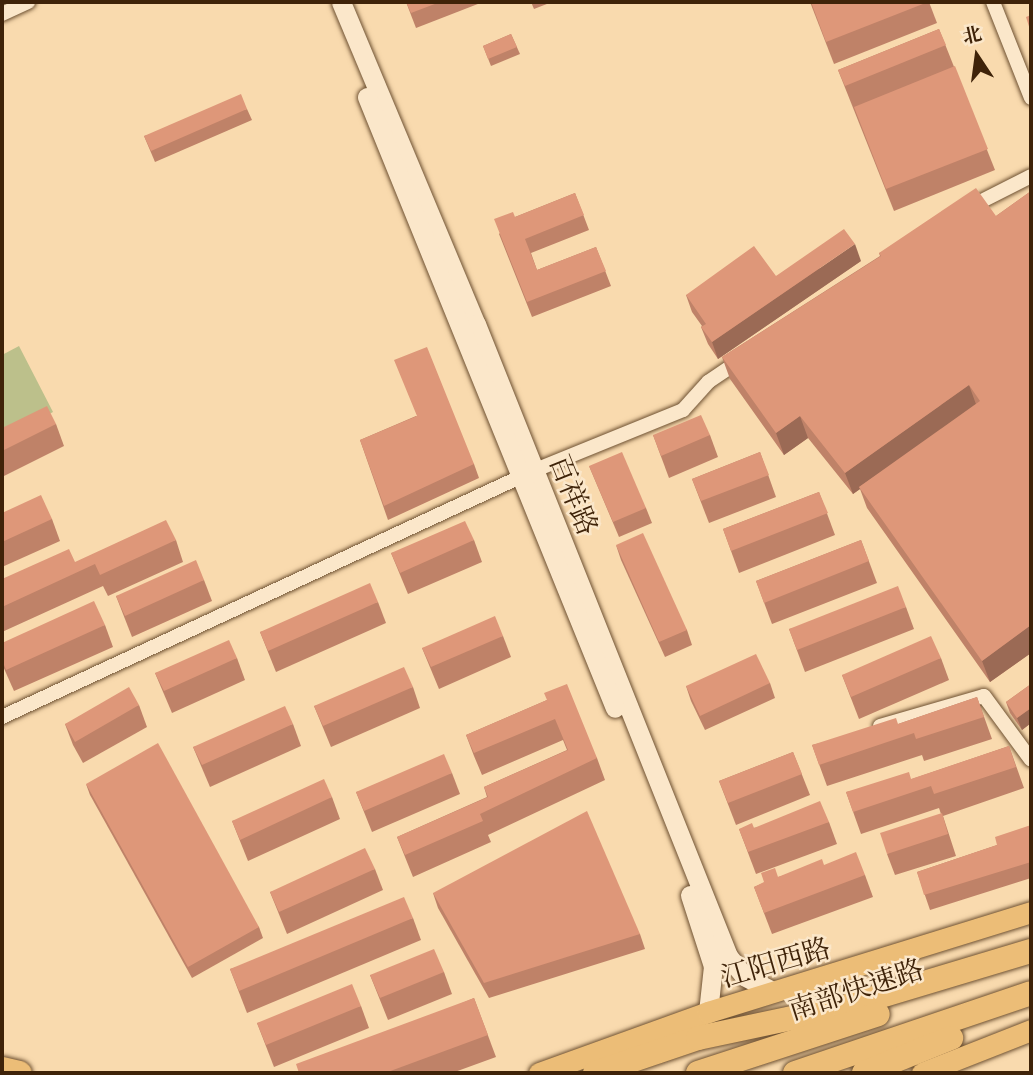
<!DOCTYPE html>
<meta charset="utf-8">
<style>
body{margin:0}
#map{position:relative;width:1033px;height:1075px;overflow:hidden;background:#f9daae;font-family:Alegreya,"Noto Serif SC",serif}
div>[style]{position:absolute}
[style*='--x']{left:calc(var(--x)*1px);top:calc(var(--y)*1px);width:calc(var(--w)*1px);rotate:calc(var(--a)*1deg)}
.green>*{inset:0;background:#bcc08b}
.roads{filter:drop-shadow(0 0 2px #6e5132) drop-shadow(0 0 2px #6e5132)}
.street>*{height:14px;margin:-7px;padding:0 7px;transform-origin:7px;border-radius:7px;background:#fbe7ca}
.secondary>*{height:19px;margin:-9.5px;padding:0 9.5px;transform-origin:9.5px;border-radius:9.5px;background:#fbe7ca}
.primary>*{height:21px;margin:-10.5px;padding:0 10.5px;transform-origin:10.5px;border-radius:10.5px;background:#ecbd77}
.highway>*{height:24px;margin:-12px;padding:0 12px;transform-origin:12px;border-radius:12px;background:#ecbd77}
.wall>*{inset:0;background:#bf8268}
.shaded-wall>*{inset:0;background:#9b6a55}
.building>*{inset:0;background:#de9779}
span{translate:-50% -50%;white-space:nowrap;text-align:center;line-height:1.15;-webkit-text-stroke:5px #fbe7ca;paint-order:stroke}
.street-label{font-size:28px;color:#3f2309}
.frame{position:absolute;inset:0;border:4px solid #3f2309;pointer-events:none}
.north{position:absolute;left:942px;top:21px;width:70px;height:70px;-webkit-text-stroke:5px #fbe7ca;paint-order:stroke;rotate:347deg;font-size:19px;font-weight:700;line-height:28px;text-align:center;color:#3f2309}
.north::after{content:'';display:block;margin:auto;width:24px;height:32px;background:#3f2309;clip-path:polygon(50% 0,100% 100%,50% 72%,0 100%)}
</style>
<div id="map">
<div class="green">
<div style="clip-path:polygon(19px 346px,53px 412px,2px 439px,2px 355px)"></div>
</div>
<div class="roads">
<div class="street">
<div style="--x:993;--y:2;--w:103;--a:68.4"></div>
<div style="--x:2;--y:14;--w:29;--a:-25"></div>
<div style="--x:970;--y:207;--w:68;--a:-26.9"></div>
<div style="--x:2;--y:717;--w:585;--a:-24.86"></div>
<div style="--x:533;--y:471;--w:162;--a:-22.1"></div>
<div style="--x:683;--y:410;--w:38;--a:-48"></div>
<div style="--x:708;--y:382;--w:40;--a:-34"></div>
<div style="--x:880;--y:726;--w:108;--a:-16.1"></div>
<div style="--x:984;--y:696;--w:79;--a:53.7"></div>
</div>
<div class="secondary">
<div style="--x:341;--y:2;--w:349;--a:67.3"></div>
<div style="--x:476;--y:324;--w:680;--a:68.26"></div>
<div style="--x:728;--y:956;--w:26;--a:51"></div>
<div style="--x:744;--y:976;--w:34;--a:28"></div>
<div style="--x:367;--y:97;--w:659;--a:67.91"></div>
<div style="--x:690;--y:895;--w:75;--a:72.1"></div>
<div style="--x:713;--y:966;--w:46;--a:96.2"></div>
</div>
<div class="primary">
<div style="--x:539;--y:1073;--w:180;--a:-19.8"></div>
<div style="--x:708;--y:1012;--w:338;--a:-17.2"></div>
<div style="--x:922;--y:1073;--w:117;--a:-21.5"></div>
</div>
<div class="highway">
<div style="--x:2;--y:1069;--w:18;--a:13"></div>
<div style="--x:595;--y:1073;--w:109;--a:-18.8"></div>
<div style="--x:698;--y:1038;--w:149;--a:-12"></div>
<div style="--x:844;--y:1007;--w:195;--a:-16.7"></div>
<div style="--x:698;--y:1073;--w:189;--a:-18.1"></div>
<div style="--x:795;--y:1073;--w:249;--a:-18.7"></div>
<div style="--x:864;--y:1073;--w:94;--a:-21.9"></div>
</div>
</div>
<div class="wall">
<div style="clip-path:polygon(406px 2px,483px 2px,416px 28px)"></div>
<div style="clip-path:polygon(531px 2px,552px 2px,534px 9px)"></div>
<div style="clip-path:polygon(810px 2px,929px 2px,937px 23px,834px 64px)"></div>
<div style="clip-path:polygon(939px 29px,995px 170px,894px 211px,838px 70px)"></div>
<div style="clip-path:polygon(511px 34px,520px 54px,491px 66px,483px 46px)"></div>
<div style="clip-path:polygon(247px 109px,252px 120px,155px 162px,144px 136px)"></div>
<div style="clip-path:polygon(1031px 191px,1031px 653px,990px 682px,867px 508px,860px 489px,853px 494px,808px 438px,784px 455px,730px 379px,722px 357px,880px 256px,879px 253px,996px 216px)"></div>
<div style="clip-path:polygon(575px 193px,589px 230px,531px 253px,537px 270px,596px 247px,611px 286px,532px 317px,499px 234px,515px 217px)"></div>
<div style="clip-path:polygon(861px 261px,718px 359px,708px 344px,701px 327px,702px 326px,692px 312px,686px 295px,776px 276px)"></div>
<div style="clip-path:polygon(416px 416px,474px 464px,479px 478px,388px 520px,360px 440px)"></div>
<div style="clip-path:polygon(56px 424px,64px 446px,2px 477px,2px 428px)"></div>
<div style="clip-path:polygon(653px 435px,710px 435px,718px 457px,669px 478px)"></div>
<div style="clip-path:polygon(760px 452px,776px 497px,709px 523px,692px 479px)"></div>
<div style="clip-path:polygon(589px 466px,646px 508px,652px 523px,619px 537px)"></div>
<div style="clip-path:polygon(819px 492px,835px 535px,739px 573px,723px 529px)"></div>
<div style="clip-path:polygon(2px 513px,52px 519px,60px 541px,2px 567px)"></div>
<div style="clip-path:polygon(176px 540px,183px 562px,108px 596px,103px 586px,2px 632px,2px 579px)"></div>
<div style="clip-path:polygon(474px 540px,482px 562px,408px 594px,391px 553px)"></div>
<div style="clip-path:polygon(861px 540px,877px 583px,772px 624px,756px 581px)"></div>
<div style="clip-path:polygon(616px 545px,687px 630px,692px 645px,665px 657px,621px 560px)"></div>
<div style="clip-path:polygon(204px 580px,212px 601px,132px 637px,116px 596px)"></div>
<div style="clip-path:polygon(378px 602px,386px 623px,276px 672px,260px 632px)"></div>
<div style="clip-path:polygon(906px 607px,914px 629px,805px 672px,789px 629px)"></div>
<div style="clip-path:polygon(105px 625px,113px 647px,14px 691px,2px 664px,2px 643px)"></div>
<div style="clip-path:polygon(503px 636px,511px 657px,439px 689px,422px 648px)"></div>
<div style="clip-path:polygon(237px 658px,245px 680px,172px 713px,155px 673px)"></div>
<div style="clip-path:polygon(941px 658px,949px 680px,859px 719px,842px 675px)"></div>
<div style="clip-path:polygon(770px 683px,775px 698px,705px 730px,691px 701px,686px 686px)"></div>
<div style="clip-path:polygon(1031px 684px,1031px 723px,1022px 730px,1010px 713px,1006px 702px)"></div>
<div style="clip-path:polygon(413px 687px,420px 708px,331px 747px,314px 706px)"></div>
<div style="clip-path:polygon(977px 697px,992px 739px,924px 761px,922px 755px,827px 786px,812px 745px,898px 724px)"></div>
<div style="clip-path:polygon(547px 700px,597px 758px,605px 780px,488px 835px,491px 842px,413px 877px,397px 837px,487px 797px,484px 787px,567px 750px,563px 740px,482px 775px,474px 756px,466px 735px)"></div>
<div style="clip-path:polygon(139px 705px,147px 727px,83px 763px,73px 745px,65px 724px)"></div>
<div style="clip-path:polygon(293px 724px,301px 746px,210px 787px,193px 747px)"></div>
<div style="clip-path:polygon(1009px 746px,1024px 788px,943px 816px,956px 856px,895px 875px,887px 854px,941px 814px,939px 808px,861px 834px,846px 792px,912px 779px)"></div>
<div style="clip-path:polygon(793px 752px,810px 795px,736px 825px,719px 781px)"></div>
<div style="clip-path:polygon(452px 773px,460px 794px,372px 832px,356px 792px)"></div>
<div style="clip-path:polygon(86px 784px,259px 927px,263px 938px,192px 978px,90px 795px)"></div>
<div style="clip-path:polygon(332px 797px,340px 819px,248px 861px,232px 821px)"></div>
<div style="clip-path:polygon(829px 822px,837px 844px,756px 874px,739px 829px)"></div>
<div style="clip-path:polygon(1031px 825px,1031px 878px,930px 910px,917px 872px,997px 845px)"></div>
<div style="clip-path:polygon(824px 865px,865px 875px,873px 897px,772px 934px,754px 887px,778px 877px)"></div>
<div style="clip-path:polygon(375px 869px,383px 890px,287px 934px,270px 892px)"></div>
<div style="clip-path:polygon(433px 893px,640px 934px,645px 949px,489px 998px,438px 908px)"></div>
<div style="clip-path:polygon(413px 918px,421px 940px,247px 1013px,230px 969px)"></div>
<div style="clip-path:polygon(444px 972px,452px 994px,388px 1020px,370px 975px)"></div>
<div style="clip-path:polygon(474px 998px,496px 1057px,452px 1073px,299px 1073px)"></div>
<div style="clip-path:polygon(361px 1006px,369px 1028px,274px 1067px,257px 1023px)"></div>
</div>
<div class="shaded-wall">
<div style="clip-path:polygon(855px 244px,861px 261px,718px 359px,712px 342px)"></div>
<div style="clip-path:polygon(969px 385px,977px 407px,859px 487px,860px 489px,853px 494px,845px 473px)"></div>
<div style="clip-path:polygon(800px 416px,808px 438px,784px 455px,776px 433px)"></div>
<div style="clip-path:polygon(1031px 625px,1031px 653px,990px 682px,982px 661px)"></div>
<div style="clip-path:polygon(1031px 708px,1031px 723px,1022px 730px,1017px 718px)"></div>
</div>
<div class="building">
<div style="clip-path:polygon(406px 2px,440px 2px,411px 13px)"></div>
<div style="clip-path:polygon(811px 2px,928px 2px,826px 42px)"></div>
<div style="clip-path:polygon(1031px 15px,1031px 33px,1026px 17px)"></div>
<div style="clip-path:polygon(939px 29px,946px 45px,845px 86px,838px 70px)"></div>
<div style="clip-path:polygon(511px 34px,517px 47px,488px 59px,483px 46px)"></div>
<div style="clip-path:polygon(955px 66px,988px 149px,886px 189px,854px 107px)"></div>
<div style="clip-path:polygon(241px 94px,247px 109px,151px 151px,144px 136px)"></div>
<div style="clip-path:polygon(976px 188px,996px 216px,1031px 191px,1031px 625px,982px 661px,859px 487px,980px 401px,969px 385px,845px 473px,800px 416px,776px 433px,722px 357px,881px 256px,879px 253px)"></div>
<div style="clip-path:polygon(575px 193px,584px 215px,525px 239px,537px 270px,596px 247px,606px 271px,527px 302px,494px 219px,513px 212px,515px 217px)"></div>
<div style="clip-path:polygon(844px 229px,855px 244px,712px 342px,701px 327px,706px 324px,686px 295px,754px 246px,776px 276px)"></div>
<div style="clip-path:polygon(427px 347px,474px 464px,384px 506px,360px 440px,417px 416px,394px 360px)"></div>
<div style="clip-path:polygon(47px 406px,56px 424px,2px 451px,2px 428px)"></div>
<div style="clip-path:polygon(701px 415px,710px 435px,661px 456px,653px 435px)"></div>
<div style="clip-path:polygon(622px 452px,646px 508px,613px 522px,589px 466px)"></div>
<div style="clip-path:polygon(760px 452px,769px 475px,701px 501px,692px 479px)"></div>
<div style="clip-path:polygon(819px 492px,828px 513px,731px 551px,723px 529px)"></div>
<div style="clip-path:polygon(41px 495px,52px 519px,2px 542px,2px 513px)"></div>
<div style="clip-path:polygon(166px 520px,176px 540px,100px 575px,95px 564px,2px 607px,2px 579px,69px 549px,75px 562px)"></div>
<div style="clip-path:polygon(465px 521px,474px 540px,400px 573px,391px 553px)"></div>
<div style="clip-path:polygon(643px 533px,687px 630px,659px 642px,616px 545px)"></div>
<div style="clip-path:polygon(861px 540px,869px 561px,764px 603px,756px 581px)"></div>
<div style="clip-path:polygon(196px 560px,204px 580px,125px 616px,116px 596px)"></div>
<div style="clip-path:polygon(370px 583px,378px 602px,268px 651px,260px 632px)"></div>
<div style="clip-path:polygon(898px 586px,906px 607px,797px 650px,789px 629px)"></div>
<div style="clip-path:polygon(94px 601px,105px 625px,6px 670px,2px 660px,2px 643px)"></div>
<div style="clip-path:polygon(495px 616px,503px 636px,431px 667px,422px 648px)"></div>
<div style="clip-path:polygon(931px 636px,941px 658px,851px 697px,842px 675px)"></div>
<div style="clip-path:polygon(229px 640px,237px 658px,164px 691px,155px 673px)"></div>
<div style="clip-path:polygon(756px 654px,770px 683px,700px 716px,686px 686px)"></div>
<div style="clip-path:polygon(404px 667px,413px 687px,323px 726px,314px 706px)"></div>
<div style="clip-path:polygon(567px 684px,597px 758px,480px 814px,483px 821px,405px 855px,397px 837px,488px 797px,484px 787px,568px 750px,555px 719px,474px 753px,466px 735px,547px 700px,544px 693px)"></div>
<div style="clip-path:polygon(1031px 684px,1031px 708px,1017px 718px,1006px 702px)"></div>
<div style="clip-path:polygon(129px 687px,139px 705px,75px 742px,65px 724px)"></div>
<div style="clip-path:polygon(977px 697px,984px 717px,916px 739px,914px 733px,819px 765px,812px 745px,896px 718px,898px 724px)"></div>
<div style="clip-path:polygon(285px 706px,293px 724px,202px 765px,193px 747px)"></div>
<div style="clip-path:polygon(158px 743px,259px 927px,188px 967px,86px 784px)"></div>
<div style="clip-path:polygon(1009px 746px,1016px 767px,934px 794px,931px 786px,853px 812px,846px 792px,909px 772px,911px 779px)"></div>
<div style="clip-path:polygon(793px 752px,802px 774px,728px 803px,719px 781px)"></div>
<div style="clip-path:polygon(444px 754px,452px 773px,364px 811px,356px 792px)"></div>
<div style="clip-path:polygon(324px 779px,332px 797px,240px 840px,232px 821px)"></div>
<div style="clip-path:polygon(820px 801px,829px 822px,748px 852px,739px 829px,752px 823px,754px 828px)"></div>
<div style="clip-path:polygon(587px 811px,640px 934px,484px 983px,433px 893px)"></div>
<div style="clip-path:polygon(942px 813px,948px 834px,887px 854px,880px 833px)"></div>
<div style="clip-path:polygon(1031px 825px,1031px 862px,924px 895px,917px 872px,997px 845px,995px 837px)"></div>
<div style="clip-path:polygon(365px 848px,375px 869px,279px 912px,270px 892px)"></div>
<div style="clip-path:polygon(856px 852px,865px 875px,764px 913px,754px 887px,764px 882px,761px 873px,775px 868px,778px 877px,822px 859px,824px 865px)"></div>
<div style="clip-path:polygon(404px 897px,413px 918px,239px 991px,230px 969px)"></div>
<div style="clip-path:polygon(434px 949px,444px 972px,380px 998px,370px 975px)"></div>
<div style="clip-path:polygon(352px 984px,361px 1006px,266px 1045px,257px 1023px)"></div>
<div style="clip-path:polygon(474px 998px,488px 1035px,385px 1073px,299px 1073px,296px 1064px)"></div>
</div>
<div class="street-label">
<span style="left:573px;top:495px;rotate:68deg">百祥路</span>
<span style="left:776px;top:963px;rotate:-16deg">江阳西路</span>
<span style="left:856px;top:990px;rotate:-18deg">南部快速路</span>
</div>
<div class="frame"></div>
<div class="north">北</div>
</div>
